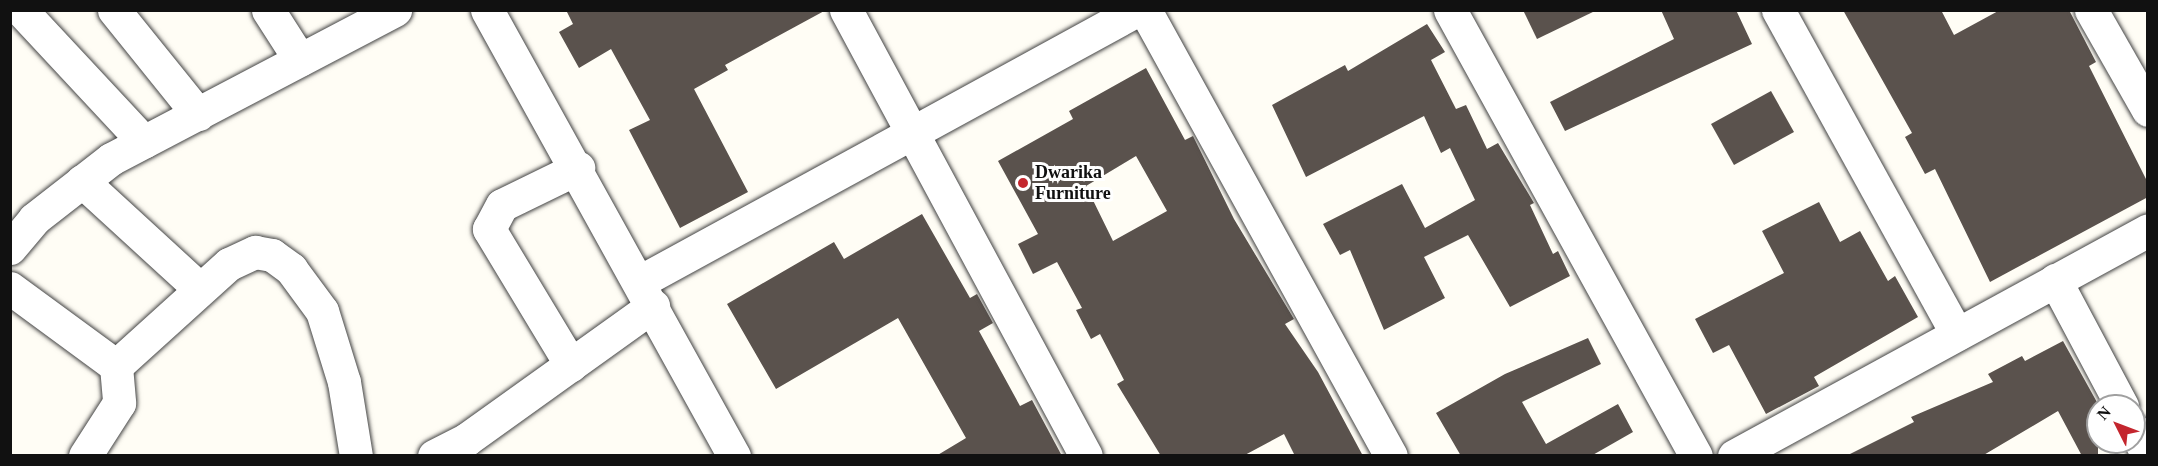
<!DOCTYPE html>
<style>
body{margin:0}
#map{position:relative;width:2158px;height:466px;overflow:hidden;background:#fffdf5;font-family:Georgia,serif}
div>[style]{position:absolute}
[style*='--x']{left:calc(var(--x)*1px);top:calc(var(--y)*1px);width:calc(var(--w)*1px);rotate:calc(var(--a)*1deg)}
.building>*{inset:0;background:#5a524d}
.roads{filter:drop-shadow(0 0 2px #444) drop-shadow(0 0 2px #444)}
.minor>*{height:33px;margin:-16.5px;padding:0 16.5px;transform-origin:16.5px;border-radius:16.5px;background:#fff}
.dots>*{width:16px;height:16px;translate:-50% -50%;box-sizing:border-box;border:3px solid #fff;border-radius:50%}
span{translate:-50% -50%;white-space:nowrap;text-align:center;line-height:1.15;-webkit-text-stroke:6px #fff;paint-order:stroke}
.poi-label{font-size:18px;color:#111;font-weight:700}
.left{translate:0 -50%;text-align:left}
.frame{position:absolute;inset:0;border:12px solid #111;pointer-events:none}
.north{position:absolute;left:2086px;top:394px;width:60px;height:60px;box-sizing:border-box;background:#fff;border:2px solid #a0a0a0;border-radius:50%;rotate:312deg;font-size:16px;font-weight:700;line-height:24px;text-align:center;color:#111}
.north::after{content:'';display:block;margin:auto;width:21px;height:27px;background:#c4262e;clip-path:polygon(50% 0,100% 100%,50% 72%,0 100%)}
</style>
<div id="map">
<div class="building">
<div style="clip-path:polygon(566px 10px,826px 10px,725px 65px,728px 70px,694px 89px,748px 192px,680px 228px,629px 130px,650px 120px,611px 49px,579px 68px,559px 32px,573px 24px)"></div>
<div style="clip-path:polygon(1523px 10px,1597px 10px,1537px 39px)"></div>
<div style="clip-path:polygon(1661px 10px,1736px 10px,1752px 44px,1565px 131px,1550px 102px,1674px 39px)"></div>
<div style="clip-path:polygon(1843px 10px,1941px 10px,1954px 35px,2000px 10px,2069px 10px,2096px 62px,2089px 66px,2148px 183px,2148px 197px,1990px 282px,1935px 169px,1925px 174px,1905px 137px,1912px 133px)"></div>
<div style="clip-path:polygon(1427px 24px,1445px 52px,1431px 60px,1456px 109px,1466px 105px,1487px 149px,1498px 143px,1534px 203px,1530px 205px,1553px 254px,1558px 251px,1570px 276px,1510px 307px,1468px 235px,1424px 257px,1445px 298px,1384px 330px,1350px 250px,1340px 255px,1323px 224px,1402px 184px,1425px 228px,1475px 200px,1450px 148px,1441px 153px,1424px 116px,1306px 177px,1272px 105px,1345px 65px,1348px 71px)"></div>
<div style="clip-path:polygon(evenodd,1146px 68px,1185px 140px,1193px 136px,1234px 219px,1294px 319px,1285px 324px,1318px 372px,1363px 456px,1295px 456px,1284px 434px,1243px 456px,1161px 456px,1117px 384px,1124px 380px,1100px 334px,1091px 339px,1076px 310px,1082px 308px,1057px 262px,1033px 274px,1018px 244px,1038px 234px,998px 161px,1073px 119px,1069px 111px,1146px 68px,1136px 156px,1167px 211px,1113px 241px,1086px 186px,1136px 156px)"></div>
<div style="clip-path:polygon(1771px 91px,1794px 132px,1734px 165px,1711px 124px)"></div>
<div style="clip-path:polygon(1819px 202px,1840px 242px,1860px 231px,1888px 281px,1895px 276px,1918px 317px,1814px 377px,1819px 386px,1766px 414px,1729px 345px,1713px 353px,1695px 319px,1784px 273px,1762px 231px)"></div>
<div style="clip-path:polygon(922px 214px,970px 298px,977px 294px,993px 323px,979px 331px,1020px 406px,1032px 400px,1062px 456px,936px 456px,966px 438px,898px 318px,776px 389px,727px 304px,834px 242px,844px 259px)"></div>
<div style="clip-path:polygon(1588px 338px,1601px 364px,1522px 402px,1546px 444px,1618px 404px,1633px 432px,1591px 456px,1461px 456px,1436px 413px,1505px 374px)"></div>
<div style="clip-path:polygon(2063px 341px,2098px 404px,2098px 456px,2082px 456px,2058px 411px,1982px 456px,1846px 456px,1914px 422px,1911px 417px,1993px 382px,1988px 374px,2022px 356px,2025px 361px)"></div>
</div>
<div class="roads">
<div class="minor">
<div style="--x:21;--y:10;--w:180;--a:47"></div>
<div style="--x:114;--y:10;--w:134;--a:51.1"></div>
<div style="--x:268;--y:10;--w:59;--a:57.4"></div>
<div style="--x:487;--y:10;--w:510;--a:61.02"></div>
<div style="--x:846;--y:10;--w:506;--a:61.71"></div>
<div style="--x:1145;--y:10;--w:509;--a:61.12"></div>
<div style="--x:1450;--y:10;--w:509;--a:61.12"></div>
<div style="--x:1778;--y:10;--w:370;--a:61.1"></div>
<div style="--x:2091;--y:10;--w:115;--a:60.3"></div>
<div style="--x:82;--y:181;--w:160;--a:42.5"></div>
<div style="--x:10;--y:248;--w:38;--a:-50"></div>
<div style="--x:34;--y:219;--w:98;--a:-37.9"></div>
<div style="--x:111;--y:159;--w:321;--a:-27.7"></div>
<div style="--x:2055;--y:280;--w:143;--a:62"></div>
<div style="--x:641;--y:281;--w:565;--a:-28.65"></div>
<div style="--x:10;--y:288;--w:132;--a:36.3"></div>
<div style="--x:116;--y:366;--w:37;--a:85"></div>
<div style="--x:119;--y:403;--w:63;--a:122.7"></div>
<div style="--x:571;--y:365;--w:159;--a:-121.1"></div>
<div style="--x:489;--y:229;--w:27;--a:-62"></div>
<div style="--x:502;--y:205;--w:85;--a:-26"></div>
<div style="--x:116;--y:366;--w:152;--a:-42.1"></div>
<div style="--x:229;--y:264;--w:29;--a:-25"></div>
<div style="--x:255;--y:252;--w:17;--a:10"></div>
<div style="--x:272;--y:255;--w:24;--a:36"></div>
<div style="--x:291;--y:269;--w:52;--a:53.6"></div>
<div style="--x:322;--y:311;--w:74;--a:72.8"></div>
<div style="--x:344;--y:382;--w:75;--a:80.8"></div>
<div style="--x:2134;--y:430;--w:29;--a:61"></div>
<div style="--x:434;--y:456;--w:37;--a:-27"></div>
<div style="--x:467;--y:439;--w:229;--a:-35.6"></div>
<div style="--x:1734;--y:456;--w:472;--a:-28.6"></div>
</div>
</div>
<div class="dots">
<div style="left:1023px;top:183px;background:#c4262e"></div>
</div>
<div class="poi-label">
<span class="left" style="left:1035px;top:183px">Dwarika<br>Furniture</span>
</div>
<div class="frame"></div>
<div class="north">N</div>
</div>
